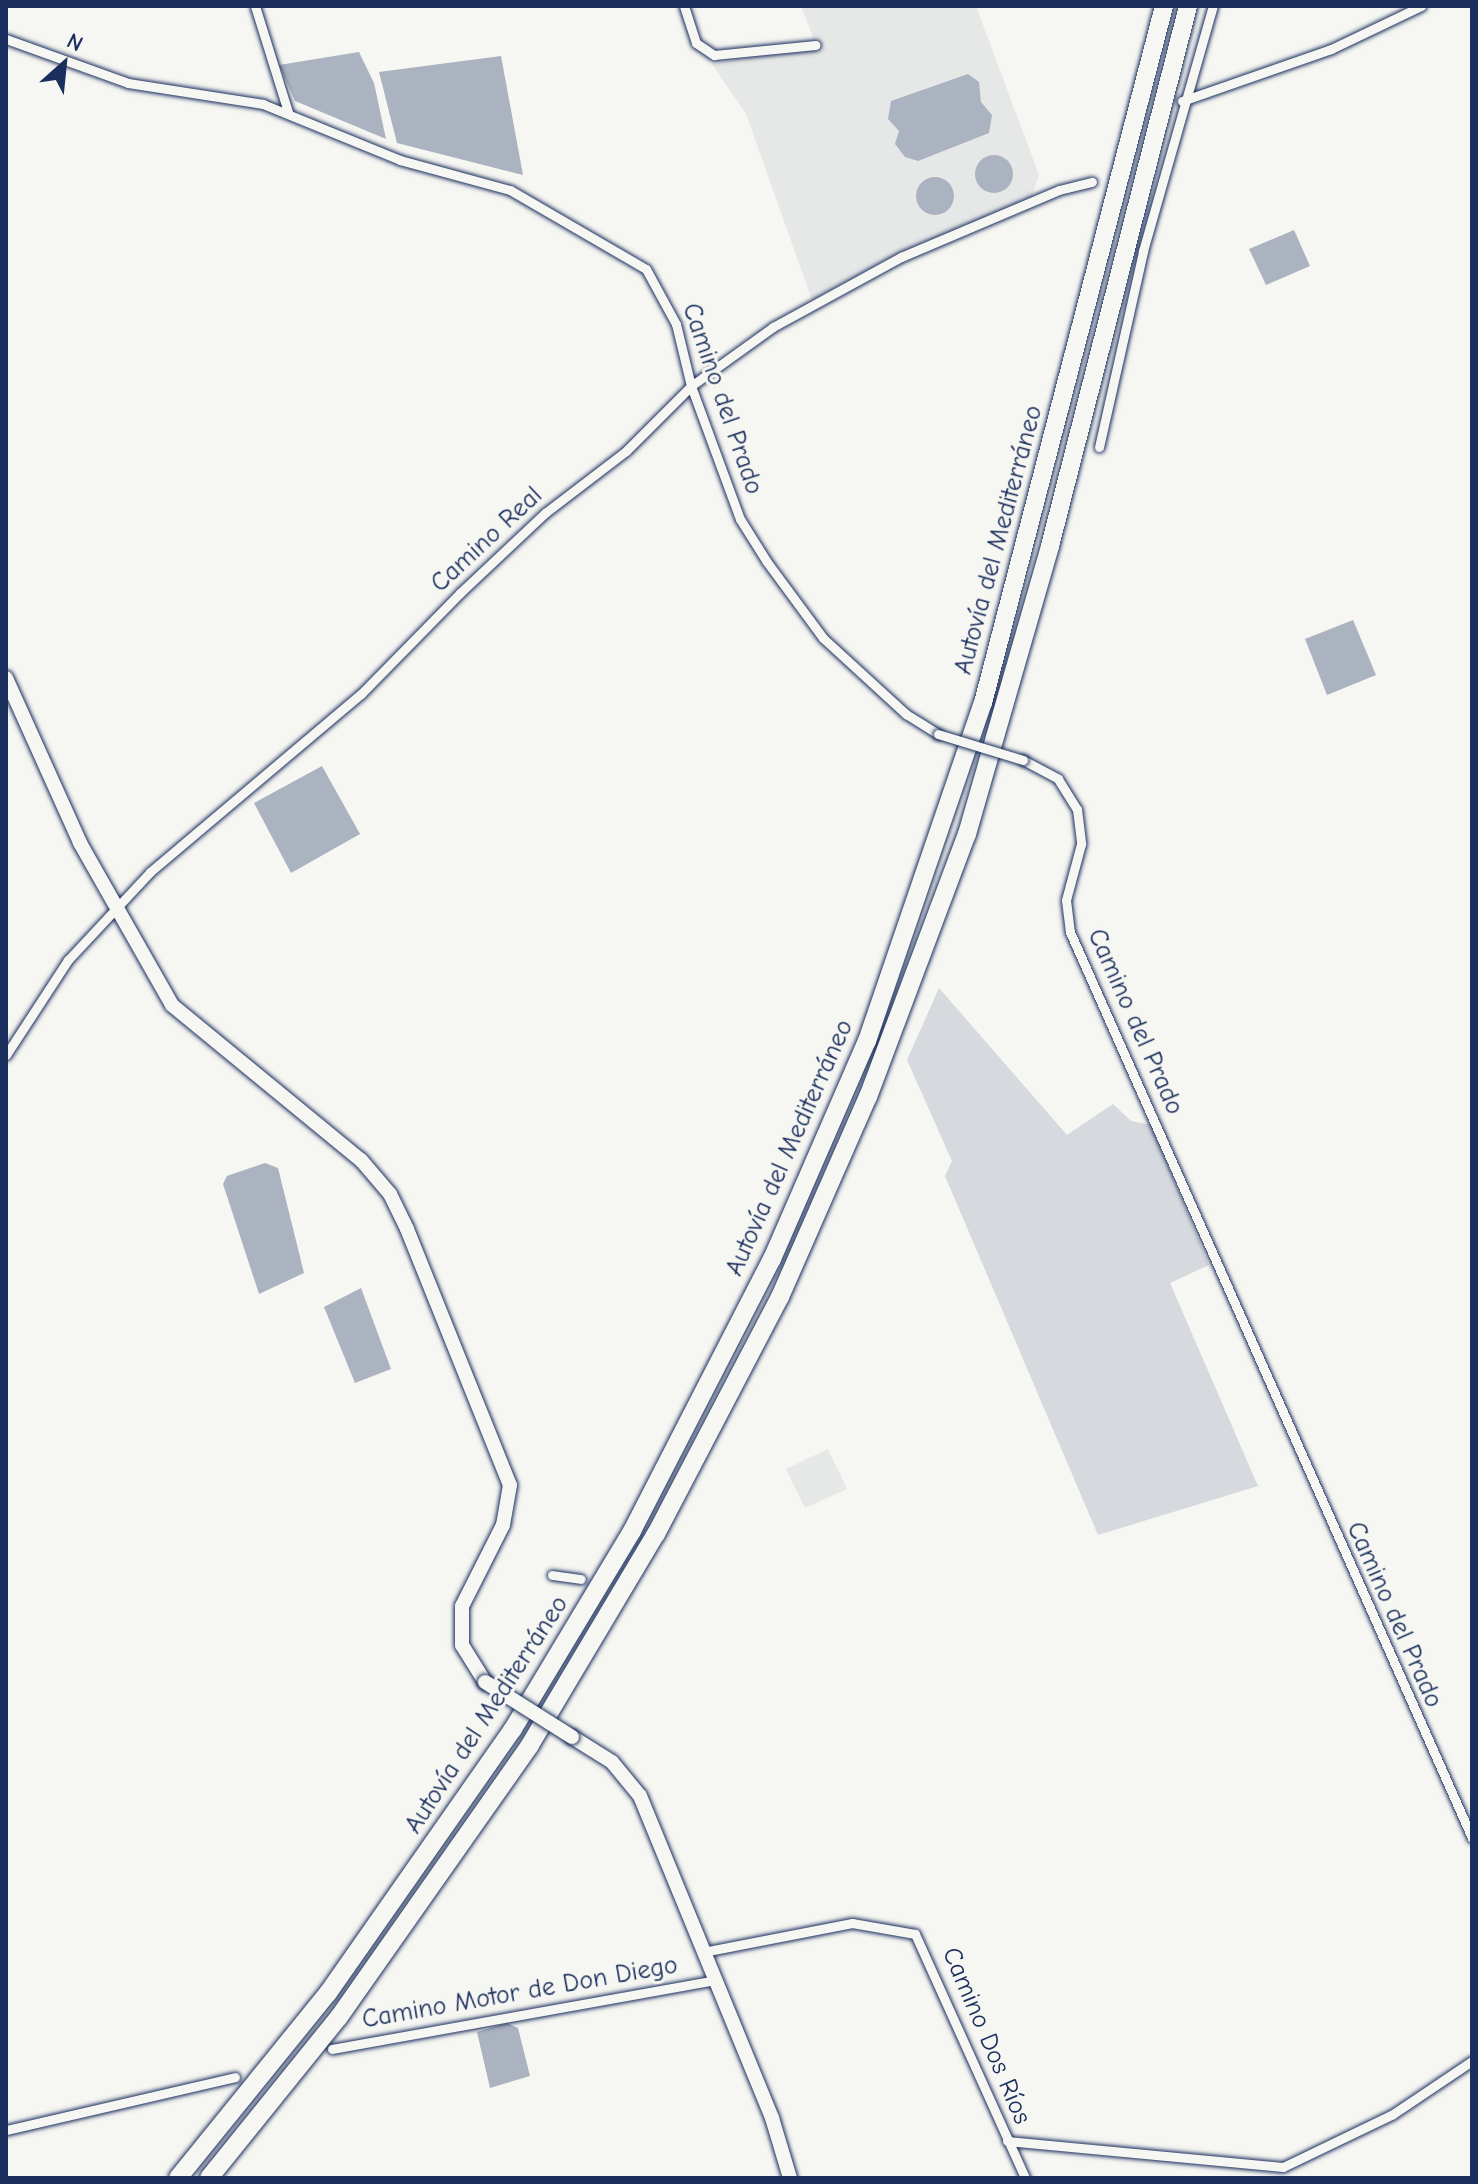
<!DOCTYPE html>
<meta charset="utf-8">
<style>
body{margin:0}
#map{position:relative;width:1478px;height:2184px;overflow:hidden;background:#f6f6f2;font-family:"Comic Neue",sans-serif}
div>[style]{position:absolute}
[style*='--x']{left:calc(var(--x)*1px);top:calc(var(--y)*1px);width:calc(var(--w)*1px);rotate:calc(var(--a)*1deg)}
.built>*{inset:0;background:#e6e7e7}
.green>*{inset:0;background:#d6d9dd}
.water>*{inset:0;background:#abb2c0}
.round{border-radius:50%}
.roads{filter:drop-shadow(0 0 2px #1b2f5e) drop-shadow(0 0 2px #1b2f5e)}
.minor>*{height:9px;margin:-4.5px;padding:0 4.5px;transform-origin:4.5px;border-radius:4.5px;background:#f6f6f2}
.secondary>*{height:14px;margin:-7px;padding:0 7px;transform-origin:7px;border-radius:7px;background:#f6f6f2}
.motorway>*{height:18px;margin:-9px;padding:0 9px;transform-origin:9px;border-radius:9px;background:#f6f6f2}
.bridges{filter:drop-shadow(0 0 2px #1b2f5e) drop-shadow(0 0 2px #1b2f5e)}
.minor-bridge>*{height:9px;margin:-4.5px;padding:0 4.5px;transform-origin:4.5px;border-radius:4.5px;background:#f6f6f2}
.secondary-bridge>*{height:14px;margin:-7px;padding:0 7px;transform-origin:7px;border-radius:7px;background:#f6f6f2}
span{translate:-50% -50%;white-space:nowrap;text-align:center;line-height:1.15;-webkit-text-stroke:6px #f6f6f2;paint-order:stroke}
.street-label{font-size:26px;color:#1b2f5e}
.frame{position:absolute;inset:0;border:8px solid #1b2f5e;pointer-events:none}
.north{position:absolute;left:24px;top:24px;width:80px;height:80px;-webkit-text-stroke:6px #f6f6f2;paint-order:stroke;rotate:27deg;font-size:22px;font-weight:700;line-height:32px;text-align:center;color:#1b2f5e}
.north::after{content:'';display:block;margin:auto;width:28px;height:36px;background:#1b2f5e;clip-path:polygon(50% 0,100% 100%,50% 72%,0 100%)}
</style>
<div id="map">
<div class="built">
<div style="clip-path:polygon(801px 6px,976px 6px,1039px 175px,1031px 199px,895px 255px,812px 300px,746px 114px,712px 64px,816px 45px)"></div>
<div style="clip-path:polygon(828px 1449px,847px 1489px,805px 1508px,786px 1469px)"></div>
</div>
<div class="green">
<div style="clip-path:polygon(939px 988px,1067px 1135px,1113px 1104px,1131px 1121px,1151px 1125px,1209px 1265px,1170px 1283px,1258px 1486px,1098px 1535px,945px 1176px,952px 1161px,907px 1060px)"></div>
</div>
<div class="water">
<div style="clip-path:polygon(359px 52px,374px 83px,386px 139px,295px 101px,279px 65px)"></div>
<div style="clip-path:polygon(501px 56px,523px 175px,397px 143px,379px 72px)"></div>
<div style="clip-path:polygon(968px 74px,979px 82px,981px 102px,992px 115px,989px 133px,918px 161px,905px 157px,895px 144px,899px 131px,888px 119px,891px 101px)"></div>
<div class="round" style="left:975px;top:155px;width:38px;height:38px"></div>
<div class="round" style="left:916px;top:177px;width:38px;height:38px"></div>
<div style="clip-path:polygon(1294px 230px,1310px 266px,1266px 285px,1249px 249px)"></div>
<div style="clip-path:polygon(1353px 620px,1376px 675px,1327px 695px,1305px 639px)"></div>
<div style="clip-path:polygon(322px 766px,360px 834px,291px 873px,254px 803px)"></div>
<div style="clip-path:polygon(265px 1163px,278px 1168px,304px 1273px,259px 1294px,223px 1184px,227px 1176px)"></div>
<div style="clip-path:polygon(361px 1288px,391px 1369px,355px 1383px,324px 1307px)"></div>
<div style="clip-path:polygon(507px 2023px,518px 2028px,530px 2076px,490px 2088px,477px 2032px)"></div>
</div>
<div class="roads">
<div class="minor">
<div style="--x:255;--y:6;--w:111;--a:72.7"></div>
<div style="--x:684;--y:6;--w:39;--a:72"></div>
<div style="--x:696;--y:43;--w:22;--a:34"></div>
<div style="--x:714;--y:55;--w:102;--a:-5.6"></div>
<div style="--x:6;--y:39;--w:130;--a:19.8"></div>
<div style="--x:128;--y:83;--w:137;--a:8.8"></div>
<div style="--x:263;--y:104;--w:148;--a:22.2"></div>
<div style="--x:400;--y:160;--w:114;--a:15.3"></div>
<div style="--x:510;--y:190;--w:157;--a:30.2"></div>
<div style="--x:646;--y:269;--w:63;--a:61.4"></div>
<div style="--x:676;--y:324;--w:64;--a:76.4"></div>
<div style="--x:691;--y:386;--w:142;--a:69.8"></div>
<div style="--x:740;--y:519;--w:51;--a:57.9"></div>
<div style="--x:767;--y:562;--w:94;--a:53.6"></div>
<div style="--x:823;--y:638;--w:113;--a:42.5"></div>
<div style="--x:906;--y:714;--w:38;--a:32"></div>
<div style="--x:1182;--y:101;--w:158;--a:-19.2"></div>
<div style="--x:1331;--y:49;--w:100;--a:-25.5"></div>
<div style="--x:1099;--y:447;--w:201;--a:-77.3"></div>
<div style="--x:1143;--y:251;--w:255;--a:-74.1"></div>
<div style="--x:1023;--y:760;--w:40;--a:28"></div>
<div style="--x:1058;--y:779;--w:36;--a:58"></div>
<div style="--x:1077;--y:809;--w:35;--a:83"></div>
<div style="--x:1081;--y:844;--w:58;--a:105"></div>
<div style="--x:1066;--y:900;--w:32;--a:83"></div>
<div style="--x:1070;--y:932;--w:991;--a:66.07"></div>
<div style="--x:6;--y:1055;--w:113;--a:-56.9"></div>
<div style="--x:68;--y:960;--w:120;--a:-47"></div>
<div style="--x:150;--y:872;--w:276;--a:-40.2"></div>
<div style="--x:361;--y:694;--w:141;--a:-45.6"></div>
<div style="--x:460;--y:593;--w:117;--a:-43.3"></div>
<div style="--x:545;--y:513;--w:102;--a:-37.4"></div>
<div style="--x:626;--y:451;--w:92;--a:-45"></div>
<div style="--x:691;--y:386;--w:101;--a:-35.7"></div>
<div style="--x:773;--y:327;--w:146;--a:-28.7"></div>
<div style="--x:901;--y:257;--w:172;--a:-23"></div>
<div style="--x:1059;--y:190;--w:34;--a:-14"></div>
<div style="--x:552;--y:1575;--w:29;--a:8"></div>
<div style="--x:703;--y:1952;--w:152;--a:-11"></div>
<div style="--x:852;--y:1923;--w:64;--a:9.9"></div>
<div style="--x:915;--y:1934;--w:268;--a:65.7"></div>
<div style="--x:332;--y:2049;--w:389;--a:-10.2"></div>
<div style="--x:6;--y:2130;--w:235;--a:-13"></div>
<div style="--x:1007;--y:2141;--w:277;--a:5.4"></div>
<div style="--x:1283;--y:2167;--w:122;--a:-25.7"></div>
<div style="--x:1393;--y:2114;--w:95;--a:-33.9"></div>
</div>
<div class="secondary">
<div style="--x:6;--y:678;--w:181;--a:65.8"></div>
<div style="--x:80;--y:843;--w:186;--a:60.4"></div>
<div style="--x:172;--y:1005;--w:244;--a:39.4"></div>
<div style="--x:361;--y:1160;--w:45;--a:49.5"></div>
<div style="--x:390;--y:1194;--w:39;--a:64"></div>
<div style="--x:407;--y:1229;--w:276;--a:68.1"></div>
<div style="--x:510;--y:1485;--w:41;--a:99.9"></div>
<div style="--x:503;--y:1525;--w:91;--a:116.8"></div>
<div style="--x:462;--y:1606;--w:39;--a:90"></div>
<div style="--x:462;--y:1645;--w:44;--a:58.1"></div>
<div style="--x:572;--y:1737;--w:47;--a:32"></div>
<div style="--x:612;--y:1762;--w:44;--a:50.5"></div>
<div style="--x:640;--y:1796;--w:348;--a:67.7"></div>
<div style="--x:772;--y:2118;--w:63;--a:73.3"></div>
</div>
<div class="motorway">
<div style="--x:178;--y:2178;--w:238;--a:-51"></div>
<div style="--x:328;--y:1993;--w:322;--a:-55"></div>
<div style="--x:513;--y:1729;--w:231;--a:-59"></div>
<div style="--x:632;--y:1531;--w:306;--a:-62.8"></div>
<div style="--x:772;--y:1259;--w:238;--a:-66.5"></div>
<div style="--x:867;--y:1041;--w:357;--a:-71.1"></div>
<div style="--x:983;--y:703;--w:720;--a:-75.44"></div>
<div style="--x:209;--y:2178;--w:207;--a:-51.1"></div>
<div style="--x:339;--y:2017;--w:332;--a:-54.9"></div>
<div style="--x:530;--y:1745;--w:246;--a:-59.2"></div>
<div style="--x:656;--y:1534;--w:267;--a:-62.4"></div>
<div style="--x:780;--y:1297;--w:219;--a:-66.3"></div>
<div style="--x:868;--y:1097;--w:281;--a:-69.4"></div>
<div style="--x:967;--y:834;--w:300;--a:-73.9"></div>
<div style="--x:1050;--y:546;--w:557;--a:-75.66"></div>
</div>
</div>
<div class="bridges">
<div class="minor-bridge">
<div style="--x:938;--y:734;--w:89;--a:17"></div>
</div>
<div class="secondary-bridge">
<div style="--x:485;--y:1682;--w:103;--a:32.3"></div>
</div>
</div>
<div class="street-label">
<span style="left:722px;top:399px;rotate:71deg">Camino del Prado</span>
<span style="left:487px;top:540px;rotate:-43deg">Camino Real</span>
<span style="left:999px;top:540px;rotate:-75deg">Autovía del Mediterráneo</span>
<span style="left:1135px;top:1022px;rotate:66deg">Camino del Prado</span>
<span style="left:790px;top:1148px;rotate:-66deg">Autovía del Mediterráneo</span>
<span style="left:1394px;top:1615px;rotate:66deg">Camino del Prado</span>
<span style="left:487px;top:1715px;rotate:-57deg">Autovía del Mediterráneo</span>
<span style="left:520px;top:1993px;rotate:-10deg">Camino Motor de Don Diego</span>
<span style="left:986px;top:2036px;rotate:67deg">Camino Dos Ríos</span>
</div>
<div class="frame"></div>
<div class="north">N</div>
</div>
